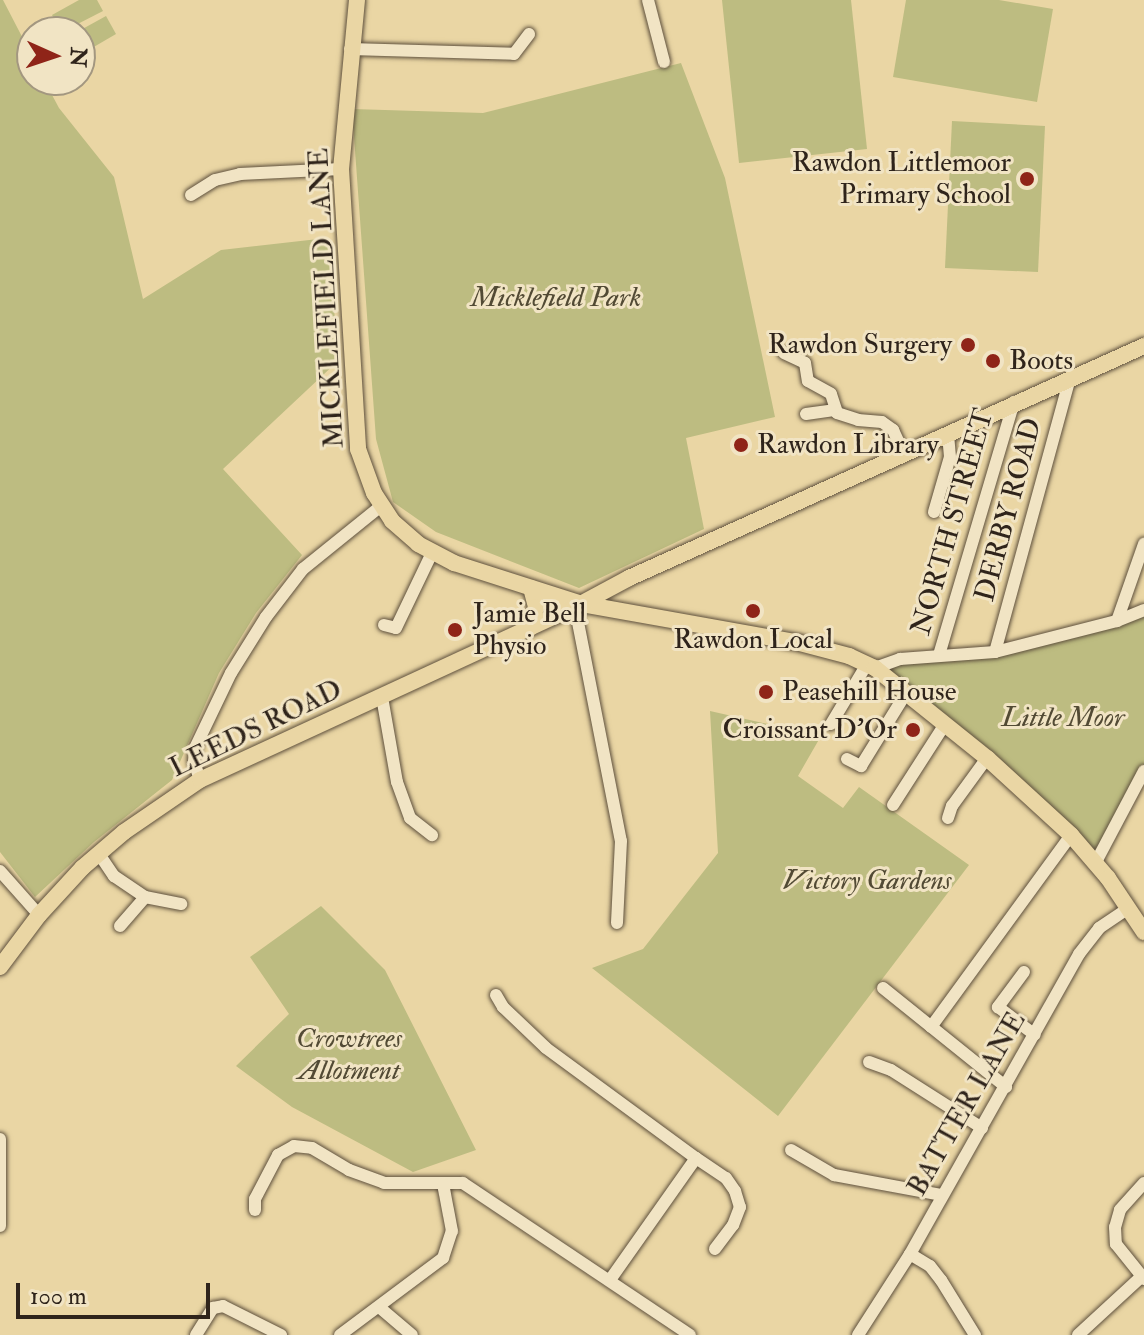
<!DOCTYPE html>
<style>
body{margin:0}
#map{position:relative;width:1144px;height:1335px;overflow:hidden;background:#ead6a4;font-family:"IM FELL Double Pica",serif}
div>[style]{position:absolute}
[style*='--x']{left:calc(var(--x)*1px);top:calc(var(--y)*1px);width:calc(var(--w)*1px);rotate:calc(var(--a)*1deg)}
.green>*{inset:0;background:#bdbc81}
.roads{filter:drop-shadow(0 0 2px #5e503d) drop-shadow(0 0 2px #5e503d)}
.minor>*{height:12px;margin:-6px;padding:0 6px;transform-origin:6px;border-radius:6px;background:#f1e4c4}
.major>*{height:16px;margin:-8px;padding:0 8px;transform-origin:8px;border-radius:8px;background:#ead6a4}
.dots>*{width:22px;height:22px;translate:-50% -50%;box-sizing:border-box;border:4px solid #f1e4c4;border-radius:50%}
span{translate:-50% -50%;white-space:nowrap;text-align:center;line-height:1.15;-webkit-text-stroke:6px #f1e4c4;paint-order:stroke}
.poi-label{font-size:28px;color:#2f241b}
.right{translate:-100% -50%;text-align:right}
.left{translate:0 -50%;text-align:left}
.street-label{font-size:28px;color:#2f241b}
.park-label{font-size:28px;color:#524a34;font-style:italic}
.north{position:absolute;left:16px;top:16px;width:80px;height:80px;box-sizing:border-box;background:#f1e4c4;border:2px solid #a39780;border-radius:50%;rotate:93deg;font-size:22px;font-weight:700;line-height:32px;text-align:center;color:#2f241b}
.north::after{content:'';display:block;margin:auto;width:28px;height:36px;background:#8f2418;clip-path:polygon(50% 0,100% 100%,50% 72%,0 100%)}
.scale{position:absolute;left:16px;top:1283px;width:194px;height:36px;box-sizing:border-box;border:4px solid #2f241b;border-top:0;padding-left:10px;font-size:24px;line-height:28px;white-space:nowrap;color:#2f241b;-webkit-text-stroke:6px #f1e4c4;paint-order:stroke}
</style>
<div id="map">
<div class="green">
<div style="clip-path:polygon(0 0,3px 0,32px 56px,32px 80px,44px 80px,59px 108px,114px 177px,143px 299px,221px 250px,327px 238px,339px 360px,223px 469px,302px 555px,256px 613px,219px 673px,172px 780px,94px 842px,35px 897px,0 852px)"></div>
<div style="clip-path:polygon(79px 0,97px 0,103px 11px,62px 32px,52px 15px)"></div>
<div style="clip-path:polygon(722px 0,851px 0,867px 149px,739px 163px)"></div>
<div style="clip-path:polygon(906px 0,999px 0,1053px 9px,1037px 102px,893px 77px)"></div>
<div style="clip-path:polygon(106px 16px,116px 34px,80px 55px,77px 32px)"></div>
<div style="clip-path:polygon(681px 63px,725px 178px,775px 417px,686px 438px,704px 529px,579px 588px,436px 532px,393px 502px,376px 439px,352px 109px,483px 113px)"></div>
<div style="clip-path:polygon(952px 121px,1045px 126px,1038px 272px,945px 268px)"></div>
<div style="clip-path:polygon(1144px 610px,1144px 771px,1096px 862px,875px 668px,995px 652px)"></div>
<div style="clip-path:polygon(710px 711px,821px 736px,798px 776px,843px 808px,859px 787px,969px 865px,778px 1116px,592px 968px,643px 949px,718px 853px)"></div>
<div style="clip-path:polygon(321px 906px,385px 970px,476px 1150px,413px 1172px,292px 1107px,236px 1066px,289px 1014px,250px 957px)"></div>
</div>
<div class="roads">
<div class="minor">
<div style="--x:648;--y:0;--w:64;--a:75.5"></div>
<div style="--x:350;--y:49;--w:164;--a:1.7"></div>
<div style="--x:514;--y:54;--w:25;--a:-53"></div>
<div style="--x:191;--y:195;--w:28;--a:-32"></div>
<div style="--x:215;--y:180;--w:26;--a:-13"></div>
<div style="--x:240;--y:174;--w:101;--a:-2.8"></div>
<div style="--x:784;--y:353;--w:23;--a:25"></div>
<div style="--x:805;--y:363;--w:18;--a:81"></div>
<div style="--x:808;--y:381;--w:26;--a:29"></div>
<div style="--x:831;--y:394;--w:20;--a:72"></div>
<div style="--x:837;--y:413;--w:22;--a:18"></div>
<div style="--x:858;--y:420;--w:24;--a:5"></div>
<div style="--x:882;--y:422;--w:14;--a:36"></div>
<div style="--x:893;--y:430;--w:26;--a:65"></div>
<div style="--x:806;--y:414;--w:30;--a:-8"></div>
<div style="--x:934;--y:512;--w:57;--a:-73.8"></div>
<div style="--x:950;--y:457;--w:23;--a:-95"></div>
<div style="--x:575;--y:607;--w:238;--a:78.9"></div>
<div style="--x:621;--y:841;--w:82;--a:92.8"></div>
<div style="--x:1117;--y:621;--w:82;--a:-70.7"></div>
<div style="--x:384;--y:625;--w:12;--a:14"></div>
<div style="--x:396;--y:628;--w:83;--a:-64.4"></div>
<div style="--x:995;--y:652;--w:281;--a:-74.7"></div>
<div style="--x:939;--y:655;--w:264;--a:-73.5"></div>
<div style="--x:875;--y:668;--w:27;--a:-20"></div>
<div style="--x:900;--y:659;--w:95;--a:-4.2"></div>
<div style="--x:995;--y:652;--w:126;--a:-14.3"></div>
<div style="--x:1117;--y:621;--w:29;--a:-22"></div>
<div style="--x:382;--y:697;--w:86;--a:80"></div>
<div style="--x:397;--y:782;--w:38;--a:70"></div>
<div style="--x:410;--y:818;--w:28;--a:38"></div>
<div style="--x:831;--y:724;--w:70;--a:-59"></div>
<div style="--x:847;--y:759;--w:16;--a:27"></div>
<div style="--x:861;--y:766;--w:86;--a:-58.3"></div>
<div style="--x:200;--y:780;--w:19;--a:-108"></div>
<div style="--x:194;--y:762;--w:14;--a:-86"></div>
<div style="--x:195;--y:748;--w:83;--a:-64.4"></div>
<div style="--x:231;--y:673;--w:66;--a:-58"></div>
<div style="--x:266;--y:617;--w:61;--a:-52.4"></div>
<div style="--x:303;--y:569;--w:100;--a:-38.9"></div>
<div style="--x:893;--y:805;--w:96;--a:-57.3"></div>
<div style="--x:948;--y:818;--w:13;--a:-72"></div>
<div style="--x:952;--y:806;--w:59;--a:-53.9"></div>
<div style="--x:99;--y:854;--w:27;--a:56"></div>
<div style="--x:114;--y:876;--w:37;--a:34"></div>
<div style="--x:145;--y:897;--w:37;--a:11"></div>
<div style="--x:1096;--y:862;--w:103;--a:-62.2"></div>
<div style="--x:0;--y:871;--w:59;--a:48.4"></div>
<div style="--x:120;--y:926;--w:38;--a:-49"></div>
<div style="--x:1024;--y:972;--w:44;--a:126.6"></div>
<div style="--x:998;--y:1007;--w:46;--a:37.1"></div>
<div style="--x:883;--y:988;--w:158;--a:38.8"></div>
<div style="--x:496;--y:995;--w:14;--a:60"></div>
<div style="--x:503;--y:1007;--w:59;--a:43.6"></div>
<div style="--x:546;--y:1048;--w:186;--a:36.3"></div>
<div style="--x:696;--y:1158;--w:149;--a:125.2"></div>
<div style="--x:931;--y:1027;--w:238;--a:-53.9"></div>
<div style="--x:869;--y:1062;--w:23;--a:20"></div>
<div style="--x:891;--y:1070;--w:108;--a:32.5"></div>
<div style="--x:0;--y:1139;--w:87;--a:90"></div>
<div style="--x:791;--y:1150;--w:50;--a:30.2"></div>
<div style="--x:834;--y:1175;--w:110;--a:10.5"></div>
<div style="--x:696;--y:1158;--w:36;--a:34"></div>
<div style="--x:726;--y:1178;--w:16;--a:55"></div>
<div style="--x:735;--y:1191;--w:17;--a:73"></div>
<div style="--x:740;--y:1207;--w:19;--a:111"></div>
<div style="--x:733;--y:1225;--w:30;--a:127"></div>
<div style="--x:1144;--y:1183;--w:36;--a:132"></div>
<div style="--x:1120;--y:1210;--w:18;--a:106"></div>
<div style="--x:1115;--y:1227;--w:17;--a:87"></div>
<div style="--x:1116;--y:1244;--w:45;--a:51.3"></div>
<div style="--x:255;--y:1210;--w:11;--a:-90"></div>
<div style="--x:255;--y:1199;--w:50;--a:-62.4"></div>
<div style="--x:278;--y:1155;--w:18;--a:-29"></div>
<div style="--x:294;--y:1146;--w:18;--a:6"></div>
<div style="--x:312;--y:1148;--w:43;--a:30.7"></div>
<div style="--x:349;--y:1170;--w:37;--a:20"></div>
<div style="--x:384;--y:1183;--w:79;--a:0"></div>
<div style="--x:463;--y:1183;--w:273;--a:33.8"></div>
<div style="--x:910;--y:1254;--w:23;--a:31"></div>
<div style="--x:930;--y:1266;--w:18;--a:52"></div>
<div style="--x:941;--y:1280;--w:65;--a:58.3"></div>
<div style="--x:379;--y:1307;--w:43;--a:40.3"></div>
<div style="--x:196;--y:1335;--w:32;--a:-58"></div>
<div style="--x:213;--y:1308;--w:10;--a:-11"></div>
<div style="--x:223;--y:1306;--w:65;--a:26.6"></div>
<div style="--x:340;--y:1335;--w:129;--a:-36.8"></div>
<div style="--x:443;--y:1258;--w:28;--a:-72"></div>
<div style="--x:452;--y:1231;--w:48;--a:-100.8"></div>
<div style="--x:858;--y:1335;--w:96;--a:-57.3"></div>
<div style="--x:910;--y:1254;--w:344;--a:-60.6"></div>
<div style="--x:1079;--y:954;--w:33;--a:-52"></div>
<div style="--x:1099;--y:928;--w:36;--a:-34"></div>
<div style="--x:1078;--y:1335;--w:86;--a:-42.6"></div>
</div>
<div class="major">
<div style="--x:357;--y:0;--w:170;--a:95.4"></div>
<div style="--x:341;--y:169;--w:281;--a:86.5"></div>
<div style="--x:358;--y:449;--w:47;--a:70"></div>
<div style="--x:374;--y:493;--w:33;--a:57"></div>
<div style="--x:392;--y:521;--w:35;--a:41"></div>
<div style="--x:418;--y:544;--w:41;--a:27.8"></div>
<div style="--x:454;--y:563;--w:134;--a:17.8"></div>
<div style="--x:582;--y:604;--w:217;--a:10.1"></div>
<div style="--x:796;--y:642;--w:55;--a:14.8"></div>
<div style="--x:849;--y:656;--w:29;--a:25"></div>
<div style="--x:875;--y:668;--w:144;--a:38.8"></div>
<div style="--x:987;--y:758;--w:114;--a:42.5"></div>
<div style="--x:1071;--y:835;--w:57;--a:49.3"></div>
<div style="--x:1108;--y:878;--w:65;--a:56.3"></div>
<div style="--x:531;--y:588;--w:20;--a:75"></div>
<div style="--x:536;--y:607;--w:21;--a:104"></div>
<div style="--x:0;--y:967;--w:65;--a:-53.1"></div>
<div style="--x:39;--y:915;--w:64;--a:-47.5"></div>
<div style="--x:82;--y:868;--w:55;--a:-40.6"></div>
<div style="--x:124;--y:832;--w:92;--a:-34.4"></div>
<div style="--x:200;--y:780;--w:413;--a:-24.8"></div>
<div style="--x:575;--y:607;--w:61;--a:-28.2"></div>
<div style="--x:629;--y:578;--w:565;--a:-24.25"></div>
</div>
</div>
<div class="dots">
<div style="left:1027px;top:179px;background:#8f2418"></div>
<div style="left:968px;top:345px;background:#8f2418"></div>
<div style="left:993px;top:361px;background:#8f2418"></div>
<div style="left:741px;top:445px;background:#8f2418"></div>
<div style="left:753px;top:611px;background:#8f2418"></div>
<div style="left:455px;top:630px;background:#8f2418"></div>
<div style="left:766px;top:692px;background:#8f2418"></div>
<div style="left:913px;top:730px;background:#8f2418"></div>
</div>
<div class="poi-label">
<span class="right" style="left:1011px;top:179px">Rawdon Littlemoor<br>Primary School</span>
<span class="right" style="left:952px;top:345px">Rawdon Surgery</span>
<span class="left" style="left:1009px;top:361px">Boots</span>
<span class="left" style="left:757px;top:445px">Rawdon Library</span>
<span class="left" style="left:473px;top:630px">Jamie Bell<br>Physio</span>
<span style="left:753px;top:640px">Rawdon Local</span>
<span class="left" style="left:782px;top:692px">Peasehill House</span>
<span class="right" style="left:897px;top:730px">Croissant D'Or</span>
</div>
<div class="street-label">
<span style="left:327px;top:298px;rotate:-93deg">MICKLEFIELD LANE</span>
<span style="left:1009px;top:510px;rotate:-75deg">DERBY ROAD</span>
<span style="left:953px;top:522px;rotate:-74deg">NORTH STREET</span>
<span style="left:256px;top:729px;rotate:-26deg">LEEDS ROAD</span>
<span style="left:967px;top:1104px;rotate:-60deg">BATTER LANE</span>
</div>
<div class="park-label">
<span style="left:556px;top:298px">Micklefield Park</span>
<span style="left:1063px;top:718px">Little Moor</span>
<span style="left:867px;top:881px">Victory Gardens</span>
<span style="left:349px;top:1055px">Crowtrees<br>Allotment</span>
</div>
<div class="north">N</div>
<div class="scale">100 m</div>
</div>
